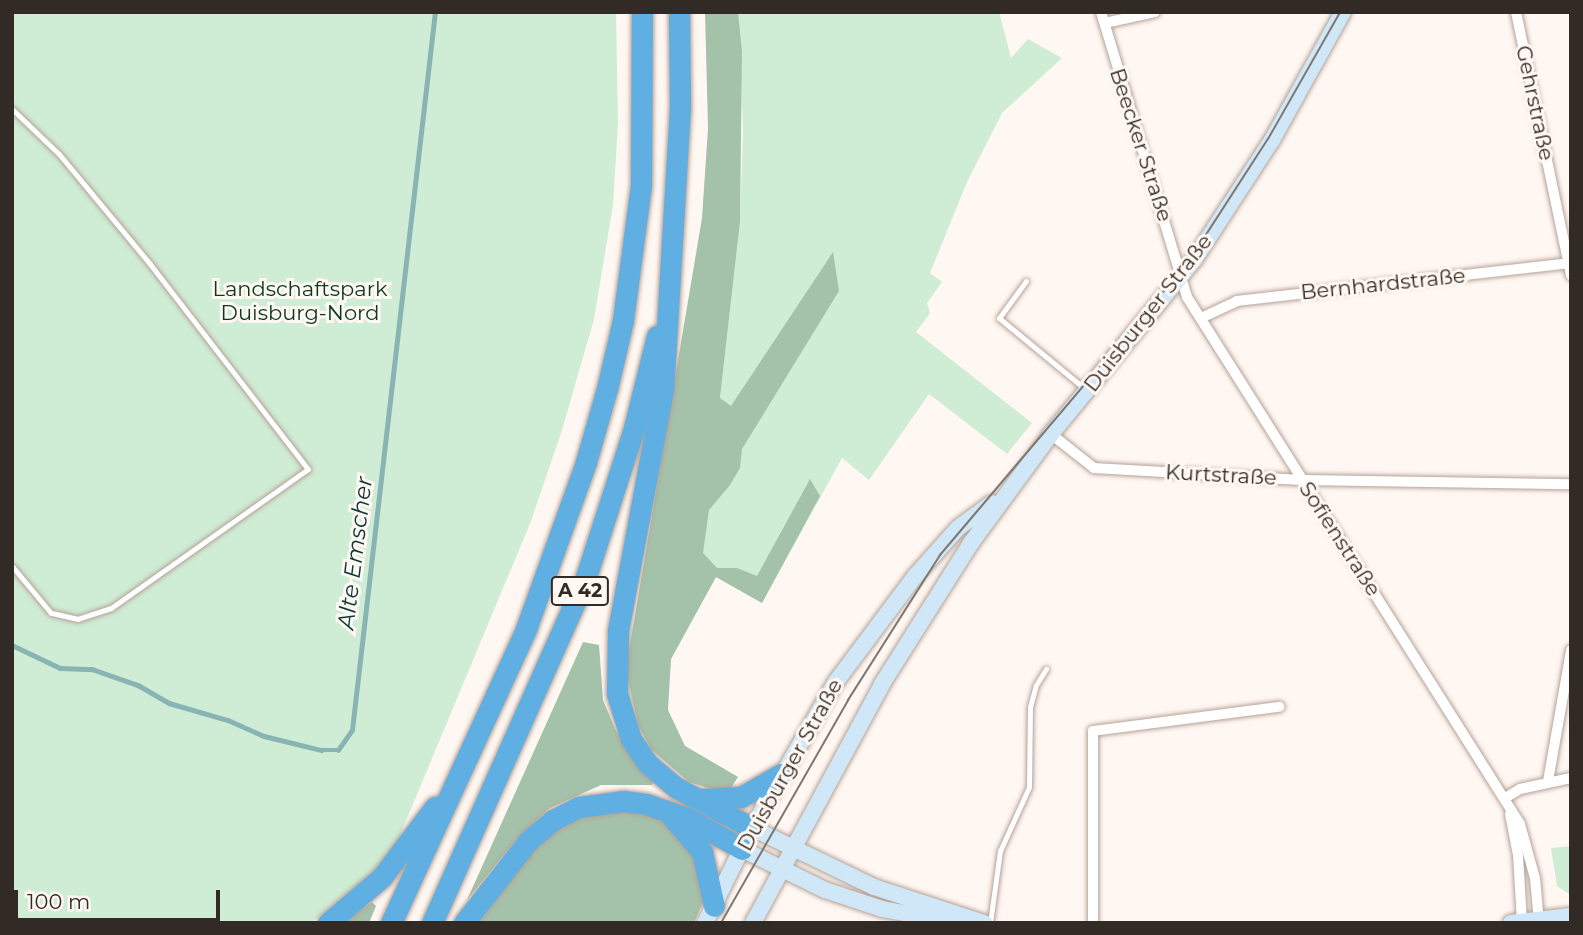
<!DOCTYPE html>
<meta charset="utf-8">
<style>
body{margin:0}
#map{position:relative;width:1583px;height:935px;overflow:hidden;background:#fff7f2;font-family:Montserrat,sans-serif}
div>[style]{position:absolute}
[style*='--x']{left:calc(var(--x)*1px);top:calc(var(--y)*1px);width:calc(var(--w)*1px);rotate:calc(var(--a)*1deg)}
.green>*{inset:0;background:#cfecd5}
.forest>*{inset:0;background:#a4c2aa}
.stream>*{height:4.5px;margin:-2.25px;padding:0 2.25px;transform-origin:2.25px;border-radius:2.25px;background:#88b4b4}
.roads{filter:drop-shadow(0 0 2px #b5a397) drop-shadow(0 0 2px #b5a397)}
.lane>*{height:5px;margin:-2.5px;padding:0 2.5px;transform-origin:2.5px;border-radius:2.5px;background:#fff}
.street>*{height:10px;margin:-5px;padding:0 5px;transform-origin:5px;border-radius:5px;background:#fff}
.secondary>*{height:16px;margin:-8px;padding:0 8px;transform-origin:8px;border-radius:8px;background:#cfe7f6}
.highway>*{height:21px;margin:-10.5px;padding:0 10.5px;transform-origin:10.5px;border-radius:10.5px;background:#5fafe2}
.tram>*{height:2px;margin:-1px;padding:0 1px;transform-origin:1px;border-radius:1px;background:#7e7671}
span{translate:-50% -50%;white-space:nowrap;text-align:center;line-height:1.15;-webkit-text-stroke:6px #fff7f2;paint-order:stroke}
.shield-label span{padding:2px 5px;background:#fff7f2;border:2px solid;border-radius:5px;-webkit-text-stroke-width:0}
.shield-label{font-size:19px;color:#312a25;font-weight:700}
.street-label{font-size:21px;color:#312a25}
.park-label{font-size:21px;color:#083b1b}
.water-label{font-size:23px;color:#0c3738;font-style:italic}
.frame{position:absolute;inset:0;border:14px solid #312a25;pointer-events:none}
.scale{position:absolute;left:14px;top:890px;width:206px;height:32px;box-sizing:border-box;border:4px solid #312a25;border-top:0;padding-left:9px;font-size:21px;line-height:24px;white-space:nowrap;color:#312a25;-webkit-text-stroke:5px #fff7f2;paint-order:stroke}
</style>
<div id="map">
<div class="green">
<div style="clip-path:polygon(12px 12px,616px 12px,618px 123px,613px 205px,594px 319px,562px 430px,531px 521px,398px 840px,375px 870px,311px 923px,12px 923px)"></div>
<div style="clip-path:polygon(738px 12px,999px 12px,1011px 58px,1028px 39px,1062px 58px,1002px 113px,967px 182px,930px 273px,942px 282px,927px 303px,930px 313px,916px 332px,1032px 423px,1007px 454px,929px 394px,869px 480px,842px 458px,762px 603px,716px 577px,671px 659px,667px 710px,685px 746px,738px 777px,689px 782px,650px 749px,629px 695px,626px 669px,630px 632px,730px 407px,720px 398px,740px 222px,743px 130px)"></div>
<div style="clip-path:polygon(1571px 846px,1571px 895px,1570px 895px,1557px 886px,1551px 848px)"></div>
</div>
<div class="forest">
<div style="clip-path:polygon(705px 12px,738px 12px,742px 52px,740px 222px,720px 398px,731px 406px,833px 252px,839px 291px,742px 449px,740px 468px,730px 485px,709px 510px,703px 553px,717px 568px,737px 568px,757px 576px,810px 479px,820px 496px,762px 603px,716px 577px,671px 659px,668px 710px,685px 746px,738px 777px,727px 794px,689px 782px,651px 749px,638px 725px,626px 669px,702px 218px,708px 128px)"></div>
<div style="clip-path:polygon(583px 642px,599px 645px,603px 700px,616px 731px,655px 778px,652px 785px,601px 785px,550px 808px,519px 836px,467px 900px)"></div>
<div style="clip-path:polygon(602px 808px,653px 816px,674px 829px,693px 848px,707px 893px,694px 923px,479px 923px,532px 851px,560px 826px)"></div>
<div style="clip-path:polygon(372px 902px,376px 906px,369px 923px,344px 923px)"></div>
</div>
<div class="stream">
<div style="--x:12;--y:645;--w:53;--a:25.6"></div>
<div style="--x:60;--y:668;--w:32;--a:2"></div>
<div style="--x:92;--y:669;--w:49;--a:19.2"></div>
<div style="--x:138;--y:685;--w:36;--a:30"></div>
<div style="--x:169;--y:703;--w:61;--a:16.1"></div>
<div style="--x:228;--y:720;--w:39;--a:24"></div>
<div style="--x:264;--y:736;--w:59;--a:13.8"></div>
<div style="--x:321;--y:750;--w:17;--a:0"></div>
<div style="--x:338;--y:750;--w:24;--a:-55"></div>
<div style="--x:352;--y:730;--w:723;--a:-83.41"></div>
</div>
<div class="roads">
<div class="lane">
<div style="--x:12;--y:109;--w:65;--a:43.8"></div>
<div style="--x:59;--y:154;--w:143;--a:50.4"></div>
<div style="--x:150;--y:264;--w:259;--a:52.4"></div>
<div style="--x:308;--y:469;--w:241;--a:144.8"></div>
<div style="--x:111;--y:608;--w:35;--a:162"></div>
<div style="--x:78;--y:619;--w:28;--a:-167"></div>
<div style="--x:51;--y:613;--w:61;--a:-129.7"></div>
<div style="--x:1026;--y:281;--w:46;--a:126.1"></div>
<div style="--x:999;--y:318;--w:112;--a:39.5"></div>
<div style="--x:990;--y:923;--w:73;--a:-82.1"></div>
<div style="--x:1000;--y:851;--w:70;--a:-65.6"></div>
<div style="--x:1029;--y:787;--w:80;--a:-89.3"></div>
<div style="--x:1030;--y:707;--w:23;--a:-75"></div>
<div style="--x:1036;--y:685;--w:19;--a:-58"></div>
</div>
<div class="street">
<div style="--x:1101;--y:12;--w:298;--a:73.2"></div>
<div style="--x:1187;--y:297;--w:623;--a:57.71"></div>
<div style="--x:1520;--y:824;--w:56;--a:74.5"></div>
<div style="--x:1535;--y:878;--w:45;--a:84.9"></div>
<div style="--x:1516;--y:12;--w:269;--a:78.2"></div>
<div style="--x:1105;--y:23;--w:51;--a:-12.4"></div>
<div style="--x:1201;--y:318;--w:40;--a:-25"></div>
<div style="--x:1237;--y:301;--w:333;--a:-6.5"></div>
<div style="--x:1051;--y:434;--w:55;--a:38.3"></div>
<div style="--x:1094;--y:468;--w:208;--a:3.3"></div>
<div style="--x:1302;--y:480;--w:269;--a:0.9"></div>
<div style="--x:1548;--y:781;--w:133;--a:-80"></div>
<div style="--x:1505;--y:798;--w:17;--a:-31"></div>
<div style="--x:1520;--y:789;--w:52;--a:-12.2"></div>
<div style="--x:1510;--y:814;--w:42;--a:79"></div>
<div style="--x:1518;--y:855;--w:68;--a:86.6"></div>
<div style="--x:1093;--y:923;--w:192;--a:-90"></div>
<div style="--x:1093;--y:731;--w:188;--a:-7.4"></div>
</div>
<div class="secondary">
<div style="--x:752;--y:828;--w:136;--a:25.8"></div>
<div style="--x:874;--y:887;--w:116;--a:18.1"></div>
<div style="--x:742;--y:849;--w:93;--a:26.3"></div>
<div style="--x:825;--y:890;--w:60;--a:18.4"></div>
<div style="--x:882;--y:909;--w:77;--a:10.4"></div>
<div style="--x:705;--y:923;--w:106;--a:-63.7"></div>
<div style="--x:752;--y:828;--w:167;--a:-60.2"></div>
<div style="--x:835;--y:683;--w:134;--a:-53.2"></div>
<div style="--x:915;--y:576;--w:64;--a:-48.1"></div>
<div style="--x:958;--y:528;--w:42;--a:-36.3"></div>
<div style="--x:753;--y:923;--w:272;--a:-61.6"></div>
<div style="--x:882;--y:684;--w:167;--a:-57.7"></div>
<div style="--x:971;--y:543;--w:135;--a:-53.7"></div>
<div style="--x:1051;--y:434;--w:225;--a:-50.6"></div>
<div style="--x:1194;--y:260;--w:143;--a:-57"></div>
<div style="--x:1272;--y:140;--w:146;--a:-61"></div>
<div style="--x:1511;--y:923;--w:60;--a:-6.7"></div>
</div>
<div class="highway">
<div style="--x:679;--y:12;--w:95;--a:89.4"></div>
<div style="--x:680;--y:107;--w:284;--a:93.4"></div>
<div style="--x:663;--y:390;--w:245;--a:100.6"></div>
<div style="--x:618;--y:631;--w:63;--a:90.9"></div>
<div style="--x:617;--y:694;--w:47;--a:72.7"></div>
<div style="--x:631;--y:739;--w:30;--a:56"></div>
<div style="--x:648;--y:764;--w:38;--a:40"></div>
<div style="--x:677;--y:788;--w:85;--a:28.1"></div>
<div style="--x:702;--y:799;--w:39;--a:-3"></div>
<div style="--x:741;--y:797;--w:46;--a:-29.9"></div>
<div style="--x:671;--y:816;--w:48;--a:49.3"></div>
<div style="--x:702;--y:852;--w:55;--a:77.5"></div>
<div style="--x:328;--y:923;--w:71;--a:-40.4"></div>
<div style="--x:382;--y:877;--w:88;--a:-52.9"></div>
<div style="--x:391;--y:923;--w:324;--a:-65.3"></div>
<div style="--x:526;--y:629;--w:177;--a:-70.2"></div>
<div style="--x:586;--y:462;--w:76;--a:-74"></div>
<div style="--x:607;--y:389;--w:71;--a:-76.9"></div>
<div style="--x:623;--y:320;--w:136;--a:-82.4"></div>
<div style="--x:641;--y:185;--w:173;--a:-89.7"></div>
<div style="--x:432;--y:923;--w:379;--a:-66"></div>
<div style="--x:586;--y:577;--w:157;--a:-72.1"></div>
<div style="--x:634;--y:428;--w:95;--a:-76"></div>
<div style="--x:464;--y:923;--w:104;--a:-52"></div>
<div style="--x:528;--y:841;--w:33;--a:-40"></div>
<div style="--x:553;--y:820;--w:29;--a:-27"></div>
<div style="--x:579;--y:807;--w:44;--a:-7.8"></div>
<div style="--x:623;--y:801;--w:23;--a:7"></div>
<div style="--x:646;--y:804;--w:43;--a:18.9"></div>
<div style="--x:687;--y:818;--w:63;--a:29.4"></div>
</div>
</div>
<div class="tram">
<div style="--x:721;--y:923;--w:257;--a:-60.3"></div>
<div style="--x:848;--y:700;--w:172;--a:-57.6"></div>
<div style="--x:940;--y:555;--w:382;--a:-49.7"></div>
<div style="--x:1187;--y:264;--w:149;--a:-57.1"></div>
<div style="--x:1268;--y:139;--w:146;--a:-60.4"></div>
</div>
<div class="shield-label">
<span style="left:580px;top:591px">A 42</span>
</div>
<div class="street-label">
<span style="left:1535px;top:103px;rotate:78deg">Gehrstraße</span>
<span style="left:1141px;top:145px;rotate:72deg">Beecker Straße</span>
<span style="left:1383px;top:284px;rotate:-6deg">Bernhardstraße</span>
<span style="left:1148px;top:313px;rotate:-52deg">Duisburger Straße</span>
<span style="left:1221px;top:475px;rotate:3deg">Kurtstraße</span>
<span style="left:1340px;top:539px;rotate:57deg">Sofienstraße</span>
<span style="left:790px;top:765px;rotate:-61deg">Duisburger Straße</span>
</div>
<div class="park-label">
<span style="left:300px;top:301px">Landschaftspark<br>Duisburg-Nord</span>
</div>
<div class="water-label">
<span style="left:355px;top:553px;rotate:-83deg">Alte Emscher</span>
</div>
<div class="frame"></div>
<div class="scale">100 m</div>
</div>
